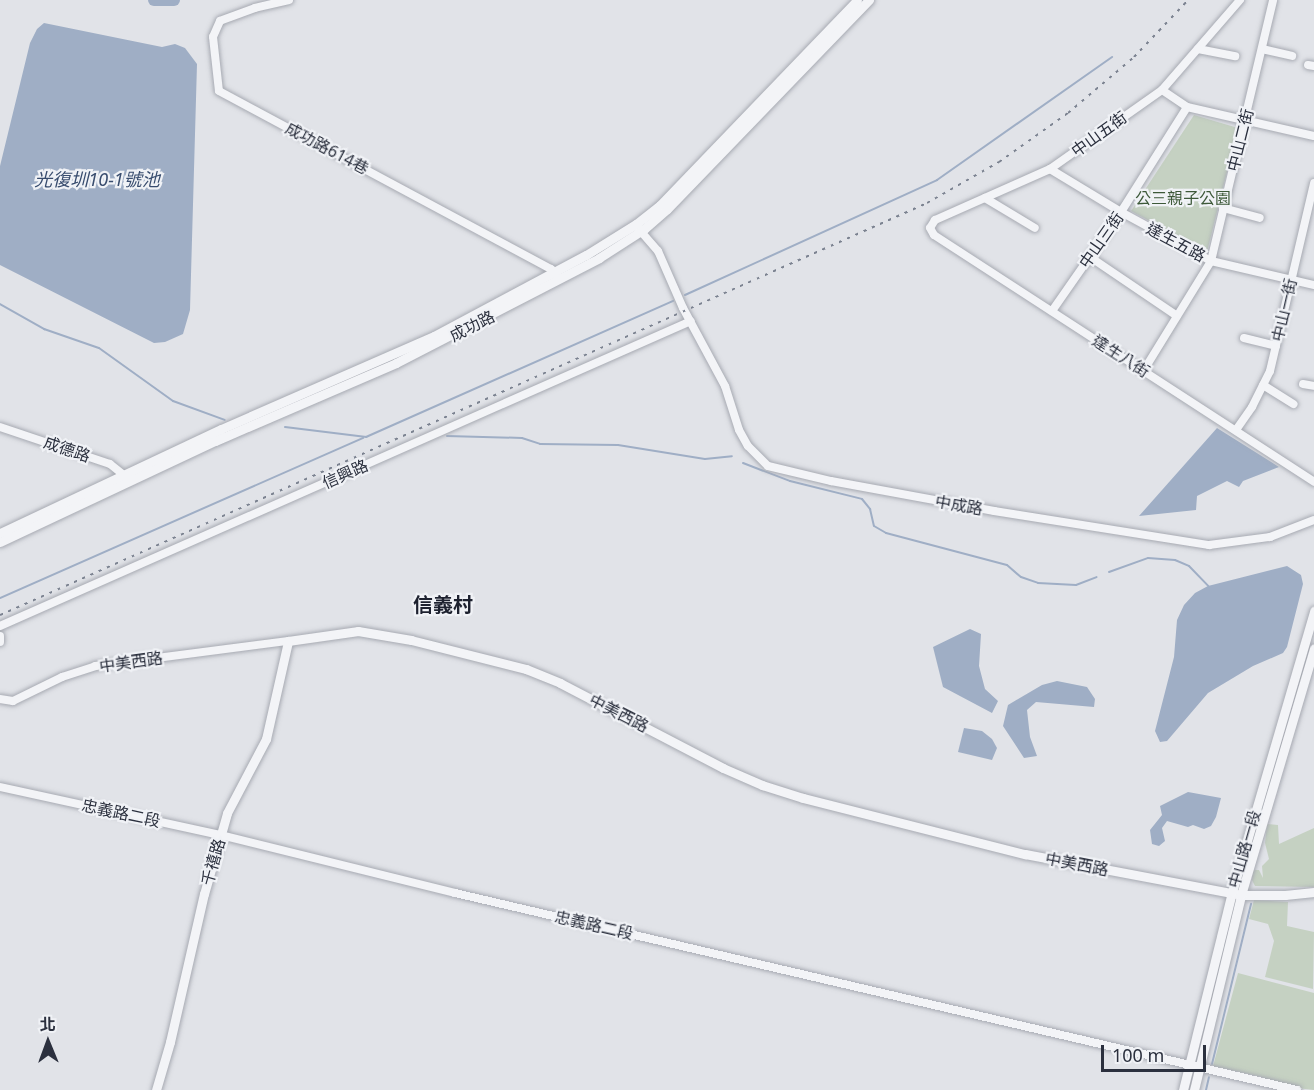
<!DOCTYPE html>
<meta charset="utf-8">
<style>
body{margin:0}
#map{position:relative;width:1314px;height:1090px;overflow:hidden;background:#e1e3e8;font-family:"Noto Sans","Noto Sans TC",sans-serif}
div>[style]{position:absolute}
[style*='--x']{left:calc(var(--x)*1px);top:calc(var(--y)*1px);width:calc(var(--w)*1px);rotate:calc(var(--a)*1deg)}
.green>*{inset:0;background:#c5d1c2}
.water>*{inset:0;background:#9faec5}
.stream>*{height:2px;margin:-1px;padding:0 1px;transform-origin:1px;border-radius:1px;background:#9faec5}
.river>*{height:12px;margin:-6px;padding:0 6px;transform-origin:6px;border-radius:6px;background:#9faec5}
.roads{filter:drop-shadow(0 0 2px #a7aab2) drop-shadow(0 0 2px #a7aab2)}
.minor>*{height:8px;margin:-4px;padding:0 4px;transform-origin:4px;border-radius:4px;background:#f3f4f7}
.tertiary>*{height:9px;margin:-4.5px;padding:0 4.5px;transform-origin:4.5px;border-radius:4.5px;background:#f3f4f7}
.rail>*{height:2px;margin-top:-1px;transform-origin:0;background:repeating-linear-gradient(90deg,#7b8290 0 3px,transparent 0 9px)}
span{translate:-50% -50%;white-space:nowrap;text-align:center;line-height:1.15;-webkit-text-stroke:4.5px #f0f2f6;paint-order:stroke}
.street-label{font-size:16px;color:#2b303e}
.park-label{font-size:16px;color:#3d5939}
.water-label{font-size:18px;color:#384c6e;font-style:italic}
.quarter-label{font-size:20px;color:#1d212f;font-weight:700}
.north{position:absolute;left:18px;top:1012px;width:60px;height:60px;-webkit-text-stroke:4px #f0f2f6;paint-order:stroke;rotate:359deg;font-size:16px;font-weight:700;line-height:24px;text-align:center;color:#2b303e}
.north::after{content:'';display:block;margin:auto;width:21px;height:27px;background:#2b303e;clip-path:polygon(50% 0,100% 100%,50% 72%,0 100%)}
.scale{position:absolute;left:1101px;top:1045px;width:105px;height:27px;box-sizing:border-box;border:3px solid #2b303e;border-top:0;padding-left:8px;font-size:18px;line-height:21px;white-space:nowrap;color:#2b303e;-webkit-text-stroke:4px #f0f2f6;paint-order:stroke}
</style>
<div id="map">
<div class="green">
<div style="clip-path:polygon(1194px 115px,1238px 128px,1207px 252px,1131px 211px)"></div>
<div style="clip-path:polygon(1267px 824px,1278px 825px,1279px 844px,1314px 828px,1314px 887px,1255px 886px,1252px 880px,1253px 870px,1259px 870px,1263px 878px,1262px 866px,1269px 859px,1265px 843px)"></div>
<div style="clip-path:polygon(1254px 900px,1288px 902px,1287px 926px,1314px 932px,1313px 989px,1265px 977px,1274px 941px,1268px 924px,1249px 919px)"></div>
<div style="clip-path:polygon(1238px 973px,1314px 993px,1314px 1090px,1280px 1086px,1262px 1077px,1213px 1066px)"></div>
</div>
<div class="water">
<div style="clip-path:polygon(44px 23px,162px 47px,175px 44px,185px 48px,197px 64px,190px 310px,183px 334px,165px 342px,154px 343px,0 265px,0 166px,30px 43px,37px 29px)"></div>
<div style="clip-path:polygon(1217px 428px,1279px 467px,1243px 481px,1239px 487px,1227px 481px,1197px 496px,1196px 510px,1139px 516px)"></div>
<div style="clip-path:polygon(1287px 566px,1301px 575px,1303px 584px,1287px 647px,1283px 653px,1253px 666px,1208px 693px,1167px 741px,1160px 742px,1155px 731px,1174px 657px,1177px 620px,1184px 605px,1195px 593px,1208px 586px)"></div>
<div style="clip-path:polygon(970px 629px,981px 634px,979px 666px,985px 689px,998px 701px,992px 713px,943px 687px,933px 647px)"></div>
<div style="clip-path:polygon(1057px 681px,1087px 687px,1095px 699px,1094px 707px,1036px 702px,1027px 710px,1030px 737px,1037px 756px,1024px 758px,1003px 726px,1008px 705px,1042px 685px)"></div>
<div style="clip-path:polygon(964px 728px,982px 731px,992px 739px,997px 748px,992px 760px,958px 752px)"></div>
<div style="clip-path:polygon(1188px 792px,1221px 798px,1216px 817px,1211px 826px,1204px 829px,1193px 825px,1188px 827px,1167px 821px,1162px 828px,1165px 841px,1159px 846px,1152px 844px,1150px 830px,1162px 815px,1160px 806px)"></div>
</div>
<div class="stream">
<div style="--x:685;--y:295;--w:277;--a:-24.5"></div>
<div style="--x:937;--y:180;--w:214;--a:-35.1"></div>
<div style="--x:0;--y:304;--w:51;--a:29.6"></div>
<div style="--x:44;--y:329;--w:58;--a:19.1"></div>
<div style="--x:99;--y:348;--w:91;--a:35.6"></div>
<div style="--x:173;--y:401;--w:55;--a:20.1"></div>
<div style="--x:285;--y:427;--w:82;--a:7"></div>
<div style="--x:366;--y:437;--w:336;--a:-23.9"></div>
<div style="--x:447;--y:436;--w:75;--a:1.5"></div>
<div style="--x:522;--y:438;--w:19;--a:18"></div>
<div style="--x:540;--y:444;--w:78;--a:0.7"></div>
<div style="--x:618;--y:445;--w:88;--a:9.1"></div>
<div style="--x:705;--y:459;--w:27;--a:-6"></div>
<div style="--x:743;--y:463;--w:50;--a:21"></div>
<div style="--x:790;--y:481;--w:74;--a:14"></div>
<div style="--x:862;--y:499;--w:13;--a:51"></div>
<div style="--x:870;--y:509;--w:17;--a:77"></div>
<div style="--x:874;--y:526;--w:14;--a:30"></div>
<div style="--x:886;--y:533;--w:125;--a:14.8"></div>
<div style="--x:1007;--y:565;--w:18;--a:41"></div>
<div style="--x:1021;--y:577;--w:18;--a:19"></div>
<div style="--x:1038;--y:583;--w:38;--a:3"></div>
<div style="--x:1076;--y:585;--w:22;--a:-21"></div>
<div style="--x:1109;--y:572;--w:41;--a:-19.7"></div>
<div style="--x:1148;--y:558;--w:27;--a:4"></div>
<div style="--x:1175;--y:560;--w:15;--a:23"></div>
<div style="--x:1189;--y:566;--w:28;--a:46"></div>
<div style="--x:0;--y:598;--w:397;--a:-23.8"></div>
<div style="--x:1212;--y:1064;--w:165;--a:-76.3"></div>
<div style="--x:1206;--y:1090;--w:13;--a:-77"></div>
</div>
<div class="river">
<div style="--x:154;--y:0;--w:20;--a:0"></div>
</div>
<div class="roads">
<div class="minor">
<div style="--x:289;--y:0;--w:35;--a:167"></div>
<div style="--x:255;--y:8;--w:37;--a:160"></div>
<div style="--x:220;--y:21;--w:17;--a:114"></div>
<div style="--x:213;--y:37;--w:54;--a:83.7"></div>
<div style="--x:219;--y:91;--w:377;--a:28.2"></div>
<div style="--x:551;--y:269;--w:8;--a:50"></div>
<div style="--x:1240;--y:0;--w:119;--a:130.9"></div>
<div style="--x:1162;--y:90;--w:137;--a:144.8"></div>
<div style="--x:1050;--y:169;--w:126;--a:156.1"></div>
<div style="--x:935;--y:220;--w:9;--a:122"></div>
<div style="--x:930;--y:228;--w:8;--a:60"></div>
<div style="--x:934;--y:235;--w:453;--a:33"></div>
<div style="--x:1198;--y:49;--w:38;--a:11"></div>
<div style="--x:1262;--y:49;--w:31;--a:13"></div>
<div style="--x:1308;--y:65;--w:6;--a:9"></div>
<div style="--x:1162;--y:90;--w:30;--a:34"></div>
<div style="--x:1187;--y:107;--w:130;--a:12.9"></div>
<div style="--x:1050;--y:169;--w:83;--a:31.2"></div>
<div style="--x:1121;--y:212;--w:102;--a:28.6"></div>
<div style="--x:1211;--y:261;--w:106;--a:13.1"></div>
<div style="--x:985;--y:198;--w:58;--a:31"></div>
<div style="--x:1223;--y:208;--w:38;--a:15"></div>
<div style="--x:637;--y:227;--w:32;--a:49"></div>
<div style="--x:658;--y:251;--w:62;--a:66.3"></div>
<div style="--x:683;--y:308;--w:89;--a:61.7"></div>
<div style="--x:725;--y:386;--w:46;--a:72.3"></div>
<div style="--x:739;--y:430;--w:18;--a:61"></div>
<div style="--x:748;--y:446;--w:28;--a:45"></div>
<div style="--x:768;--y:466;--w:65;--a:13.4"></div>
<div style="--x:831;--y:481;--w:166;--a:10.4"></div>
<div style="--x:994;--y:511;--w:218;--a:9"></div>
<div style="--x:1209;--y:545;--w:62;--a:-7.5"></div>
<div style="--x:1270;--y:537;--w:47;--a:-21.1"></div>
<div style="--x:1090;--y:257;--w:105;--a:34.1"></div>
<div style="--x:1052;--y:311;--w:121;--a:-55.1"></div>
<div style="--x:1121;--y:212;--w:124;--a:-57.8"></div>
<div style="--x:1244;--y:338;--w:33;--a:14"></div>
<div style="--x:1144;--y:370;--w:128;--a:-58.4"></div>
<div style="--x:1211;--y:261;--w:268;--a:-76.6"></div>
<div style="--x:1303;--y:384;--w:11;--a:10"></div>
<div style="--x:1263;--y:385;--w:36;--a:32"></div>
<div style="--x:0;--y:427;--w:116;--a:18.6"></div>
<div style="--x:110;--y:464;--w:21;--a:39"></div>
<div style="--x:1236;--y:430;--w:28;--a:-55"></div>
<div style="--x:1252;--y:407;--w:40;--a:-63.4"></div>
<div style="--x:1270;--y:371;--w:193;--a:-76.8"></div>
<div style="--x:0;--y:626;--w:755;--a:-23.82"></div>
<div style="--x:0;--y:636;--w:6;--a:90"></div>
<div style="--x:0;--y:699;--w:13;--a:9"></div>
<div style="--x:13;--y:701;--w:55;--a:-26.1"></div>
<div style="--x:62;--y:677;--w:35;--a:-18"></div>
<div style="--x:95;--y:666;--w:195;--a:-7.4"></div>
<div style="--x:0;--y:787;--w:226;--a:12.3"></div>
<div style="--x:221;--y:835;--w:241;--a:13.9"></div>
<div style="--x:455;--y:893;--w:865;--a:13.17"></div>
</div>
<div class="tertiary">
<div style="--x:0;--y:533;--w:244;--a:-25.2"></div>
<div style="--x:221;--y:429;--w:232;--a:-23.6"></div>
<div style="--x:434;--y:336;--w:172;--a:-28.1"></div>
<div style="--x:586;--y:255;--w:59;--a:-31.8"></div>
<div style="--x:636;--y:224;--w:31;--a:-38"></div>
<div style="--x:660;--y:205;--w:284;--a:-46.1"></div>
<div style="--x:0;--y:542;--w:238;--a:-25.2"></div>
<div style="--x:215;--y:441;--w:197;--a:-23.3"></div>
<div style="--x:396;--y:363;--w:229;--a:-27.3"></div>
<div style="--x:599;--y:258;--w:54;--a:-32.8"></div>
<div style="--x:644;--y:229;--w:30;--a:-41"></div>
<div style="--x:667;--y:209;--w:291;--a:-46"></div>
<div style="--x:156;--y:1090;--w:50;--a:-73.7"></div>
<div style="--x:170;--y:1042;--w:152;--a:-77.1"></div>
<div style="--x:204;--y:894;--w:84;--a:-74.1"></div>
<div style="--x:227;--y:813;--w:84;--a:-62.2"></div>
<div style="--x:266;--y:739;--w:100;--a:-77.3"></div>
<div style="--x:288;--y:641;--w:71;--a:-8.1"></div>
<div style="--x:358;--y:631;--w:54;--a:9.6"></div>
<div style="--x:411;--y:640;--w:119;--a:14.2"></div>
<div style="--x:526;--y:669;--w:37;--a:22"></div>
<div style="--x:560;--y:683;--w:184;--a:27.5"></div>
<div style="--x:723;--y:768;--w:43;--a:23.6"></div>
<div style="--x:762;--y:785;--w:43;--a:17.6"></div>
<div style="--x:803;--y:798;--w:229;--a:14.2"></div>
<div style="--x:1025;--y:854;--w:220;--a:10.7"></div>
<div style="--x:1241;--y:895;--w:44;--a:0"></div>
<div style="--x:1285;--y:895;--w:29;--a:-6"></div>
<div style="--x:1183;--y:1090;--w:204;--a:-76.1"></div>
<div style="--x:1232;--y:892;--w:293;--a:-73.7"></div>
<div style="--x:1194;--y:1090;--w:201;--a:-76.4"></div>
<div style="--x:1241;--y:895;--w:257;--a:-73.5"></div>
</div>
</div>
<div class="rail">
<div style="--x:0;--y:615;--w:1014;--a:-23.96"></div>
<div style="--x:927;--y:203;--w:83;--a:-29.7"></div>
<div style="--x:999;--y:162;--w:85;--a:-35.4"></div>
<div style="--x:1068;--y:113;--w:87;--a:-40.3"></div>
<div style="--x:1134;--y:57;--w:79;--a:-46.5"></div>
</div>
<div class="street-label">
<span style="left:1099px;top:134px;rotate:-36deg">中山五街</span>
<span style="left:1240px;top:140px;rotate:-76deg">中山二街</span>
<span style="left:327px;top:148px;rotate:28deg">成功路614巷</span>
<span style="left:1101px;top:240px;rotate:-55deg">中山三街</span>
<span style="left:1176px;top:242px;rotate:28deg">達生五路</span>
<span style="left:1284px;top:310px;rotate:-77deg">中山一街</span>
<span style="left:472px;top:326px;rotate:-27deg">成功路</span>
<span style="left:1121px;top:356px;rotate:33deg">達生八街</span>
<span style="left:67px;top:449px;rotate:19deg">成德路</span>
<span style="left:345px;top:474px;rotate:-24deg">信興路</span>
<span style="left:959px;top:505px;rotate:10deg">中成路</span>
<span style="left:131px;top:662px;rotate:-8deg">中美西路</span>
<span style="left:619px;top:713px;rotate:27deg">中美西路</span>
<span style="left:121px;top:813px;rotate:12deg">忠義路二段</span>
<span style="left:1244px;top:849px;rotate:-74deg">中山路一段</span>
<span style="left:213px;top:862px;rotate:-74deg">千禧路</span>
<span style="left:1077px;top:864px;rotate:11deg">中美西路</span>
<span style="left:594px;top:925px;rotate:13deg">忠義路二段</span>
</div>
<div class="park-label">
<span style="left:1183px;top:198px">公三親子公園</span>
</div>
<div class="water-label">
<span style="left:97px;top:179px">光復圳10-1號池</span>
</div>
<div class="quarter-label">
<span style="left:443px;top:604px">信義村</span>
</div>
<div class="north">北</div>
<div class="scale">100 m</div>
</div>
